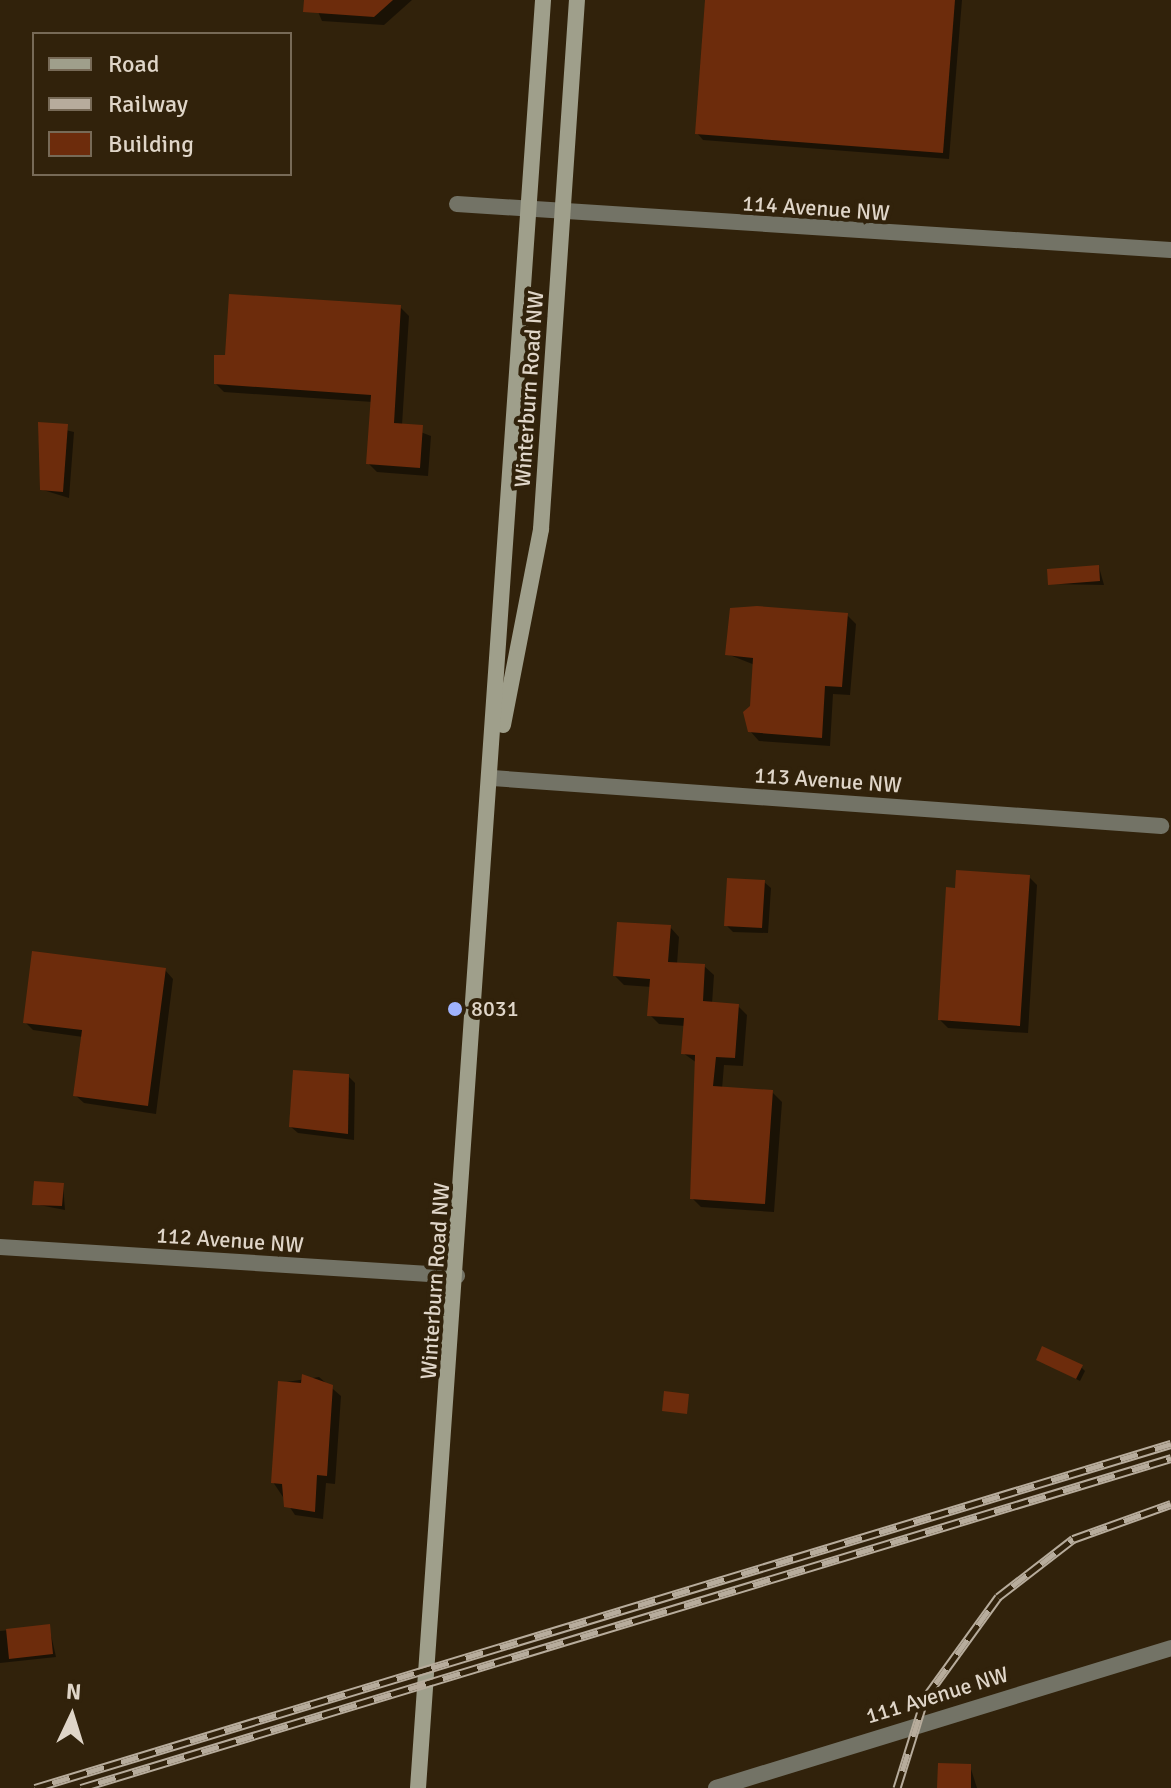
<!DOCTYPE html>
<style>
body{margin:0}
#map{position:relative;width:1171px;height:1788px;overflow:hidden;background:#31220b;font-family:Signika,sans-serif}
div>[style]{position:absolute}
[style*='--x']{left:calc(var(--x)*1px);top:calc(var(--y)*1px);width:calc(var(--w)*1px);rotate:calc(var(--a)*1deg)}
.shadow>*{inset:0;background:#0007}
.building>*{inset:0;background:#6d2c0c}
.minor>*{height:16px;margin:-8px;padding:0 8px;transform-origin:8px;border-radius:8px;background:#737366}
.tertiary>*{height:16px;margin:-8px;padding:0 8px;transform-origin:8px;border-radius:8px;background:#737366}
.secondary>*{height:16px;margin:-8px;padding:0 8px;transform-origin:8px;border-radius:8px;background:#9f9f8b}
.rail>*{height:9px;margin-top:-4.5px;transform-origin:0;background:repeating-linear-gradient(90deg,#31220b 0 18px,#b7ac9c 0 36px);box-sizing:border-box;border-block:2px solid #b7ac9c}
.dots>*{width:22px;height:22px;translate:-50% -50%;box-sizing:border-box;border:4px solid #31220b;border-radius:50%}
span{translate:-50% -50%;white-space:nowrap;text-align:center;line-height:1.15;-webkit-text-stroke:8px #31220b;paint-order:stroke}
.street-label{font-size:22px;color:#dfd5c8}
.poi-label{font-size:22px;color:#dfd5c8}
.left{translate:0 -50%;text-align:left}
.legend{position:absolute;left:32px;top:32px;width:260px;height:144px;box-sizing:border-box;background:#31220b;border:2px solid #776a57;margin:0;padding:10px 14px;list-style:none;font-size:24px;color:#dfd5c8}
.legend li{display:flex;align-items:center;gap:16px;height:40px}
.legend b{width:40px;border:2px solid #776a57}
.north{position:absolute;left:32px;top:1676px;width:80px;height:80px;-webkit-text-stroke:6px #31220b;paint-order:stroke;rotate:4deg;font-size:22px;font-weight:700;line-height:32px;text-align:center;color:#dfd5c8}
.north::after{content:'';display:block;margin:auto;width:28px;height:36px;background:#dfd5c8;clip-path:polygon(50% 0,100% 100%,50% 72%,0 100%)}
</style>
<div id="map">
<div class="shadow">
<div style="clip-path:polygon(313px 0,412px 0,384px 25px,322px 21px)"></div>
<div style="clip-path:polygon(707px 0,962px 0,949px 159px,703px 140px,697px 133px)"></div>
<div style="clip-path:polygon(400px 307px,409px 316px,402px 425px,431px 436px,428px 476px,377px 472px,368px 463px,373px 402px,224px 392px,216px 384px,227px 358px)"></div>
<div style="clip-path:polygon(40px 424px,74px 432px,69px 498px,43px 490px)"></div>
<div style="clip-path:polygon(1099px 567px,1104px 585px,1050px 584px)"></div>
<div style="clip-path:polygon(847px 615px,856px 624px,850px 695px,833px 694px,830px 746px,759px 741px,750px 731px,755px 665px,727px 654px)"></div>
<div style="clip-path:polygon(1029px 877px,1037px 885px,1028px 1033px,948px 1028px,940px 1020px)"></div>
<div style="clip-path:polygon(764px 882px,771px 888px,768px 933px,733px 932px,726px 925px)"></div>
<div style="clip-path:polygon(670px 927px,679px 937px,677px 964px,704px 966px,714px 975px,712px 1004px,738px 1006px,747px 1015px,743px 1066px,724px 1065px,722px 1089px,772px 1092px,782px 1102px,774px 1212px,701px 1207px,692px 1198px,697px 1063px,683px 1053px,685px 1026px,659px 1024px,650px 1015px,652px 987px,624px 985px,615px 976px)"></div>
<div style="clip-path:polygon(165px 970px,173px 979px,156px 1114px,84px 1103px,75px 1095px,83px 1037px,33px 1030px,25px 1022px)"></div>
<div style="clip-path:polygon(348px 1076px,355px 1083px,354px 1140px,298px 1133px,291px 1127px)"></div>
<div style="clip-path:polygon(63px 1185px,65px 1210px,34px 1204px)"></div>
<div style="clip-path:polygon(1038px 1359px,1081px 1367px,1085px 1371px,1080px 1381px)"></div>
<div style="clip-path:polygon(319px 1377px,341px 1396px,335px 1484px,326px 1483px,323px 1519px,295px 1515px,273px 1482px,280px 1383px)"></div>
<div style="clip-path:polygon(49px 1626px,56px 1657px,0 1663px,0 1631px)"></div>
<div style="clip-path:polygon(970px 1766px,977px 1788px,939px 1788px)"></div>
</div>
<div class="building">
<div style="clip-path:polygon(304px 0,393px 0,374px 17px,303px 12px)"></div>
<div style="clip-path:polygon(705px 0,955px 0,943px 153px,695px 134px)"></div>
<div style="clip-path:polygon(229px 294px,401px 305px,394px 423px,423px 425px,420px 468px,366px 464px,371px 395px,214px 384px,214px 355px,225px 355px)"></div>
<div style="clip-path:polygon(38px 422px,68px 424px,63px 492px,40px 490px)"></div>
<div style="clip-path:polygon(1099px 565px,1100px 581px,1048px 585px,1047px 569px)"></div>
<div style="clip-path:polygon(757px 606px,848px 613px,842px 687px,825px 686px,822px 738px,748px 732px,743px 712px,750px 706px,753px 658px,725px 655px,730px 608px)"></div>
<div style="clip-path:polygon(956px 870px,1030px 875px,1020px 1026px,938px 1020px,946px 887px,955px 888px)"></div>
<div style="clip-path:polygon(727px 878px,765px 880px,762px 928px,724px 926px)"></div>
<div style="clip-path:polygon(617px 922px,671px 925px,668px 962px,705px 964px,703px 1001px,739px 1004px,735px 1058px,716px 1057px,713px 1086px,773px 1090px,765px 1204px,690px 1199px,695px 1055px,681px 1054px,684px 1018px,647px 1016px,650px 979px,613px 976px)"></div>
<div style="clip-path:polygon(32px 951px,166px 968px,148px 1106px,73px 1096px,82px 1030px,23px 1023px)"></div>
<div style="clip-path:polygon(293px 1070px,349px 1074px,348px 1134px,289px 1127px)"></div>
<div style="clip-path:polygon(34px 1181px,64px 1183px,62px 1206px,32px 1205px)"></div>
<div style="clip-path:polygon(1042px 1346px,1083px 1365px,1076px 1379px,1036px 1360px)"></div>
<div style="clip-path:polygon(302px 1374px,333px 1385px,327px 1476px,317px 1475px,315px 1512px,284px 1507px,282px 1484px,271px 1483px,278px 1381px,301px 1383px)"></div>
<div style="clip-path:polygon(664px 1391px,689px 1394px,687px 1414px,662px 1411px)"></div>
<div style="clip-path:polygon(50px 1624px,53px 1654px,9px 1659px,6px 1629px)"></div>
<div style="clip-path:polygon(938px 1763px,971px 1764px,971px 1788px,937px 1788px)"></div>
</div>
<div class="minor">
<div style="--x:457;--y:204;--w:715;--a:3.69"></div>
<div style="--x:492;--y:778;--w:671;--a:4.1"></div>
<div style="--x:716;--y:1788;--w:476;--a:-17.1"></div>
</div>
<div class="tertiary">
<div style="--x:0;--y:1247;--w:458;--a:3.6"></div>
</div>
<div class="secondary">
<div style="--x:503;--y:725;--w:200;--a:-79"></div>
<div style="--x:541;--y:529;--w:530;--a:-86.11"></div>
<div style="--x:418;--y:1788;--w:1792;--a:-86"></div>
</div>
<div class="rail">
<div style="--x:35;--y:1788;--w:1187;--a:-16.85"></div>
<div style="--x:81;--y:1788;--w:1139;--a:-16.84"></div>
<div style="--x:897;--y:1788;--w:94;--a:-72.7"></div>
<div style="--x:925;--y:1698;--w:125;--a:-54.1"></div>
<div style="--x:998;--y:1597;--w:95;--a:-37.7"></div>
<div style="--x:1073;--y:1539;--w:104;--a:-19.7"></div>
</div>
<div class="dots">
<div style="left:455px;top:1009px;background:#a0b3fd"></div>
</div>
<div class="street-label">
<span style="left:816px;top:208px;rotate:4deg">114 Avenue NW</span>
<span style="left:529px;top:389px;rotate:-86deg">Winterburn Road NW</span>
<span style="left:828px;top:780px;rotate:4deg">113 Avenue NW</span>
<span style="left:230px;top:1240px;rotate:4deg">112 Avenue NW</span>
<span style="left:435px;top:1281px;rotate:-86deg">Winterburn Road NW</span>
<span style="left:937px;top:1695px;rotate:-17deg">111 Avenue NW</span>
</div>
<div class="poi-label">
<span class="left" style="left:471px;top:1009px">8031</span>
</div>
<ul class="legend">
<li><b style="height:10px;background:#9f9f8b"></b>Road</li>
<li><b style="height:10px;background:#b7ac9c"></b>Railway</li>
<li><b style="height:22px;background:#6d2c0c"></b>Building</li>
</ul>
<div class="north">N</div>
</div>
